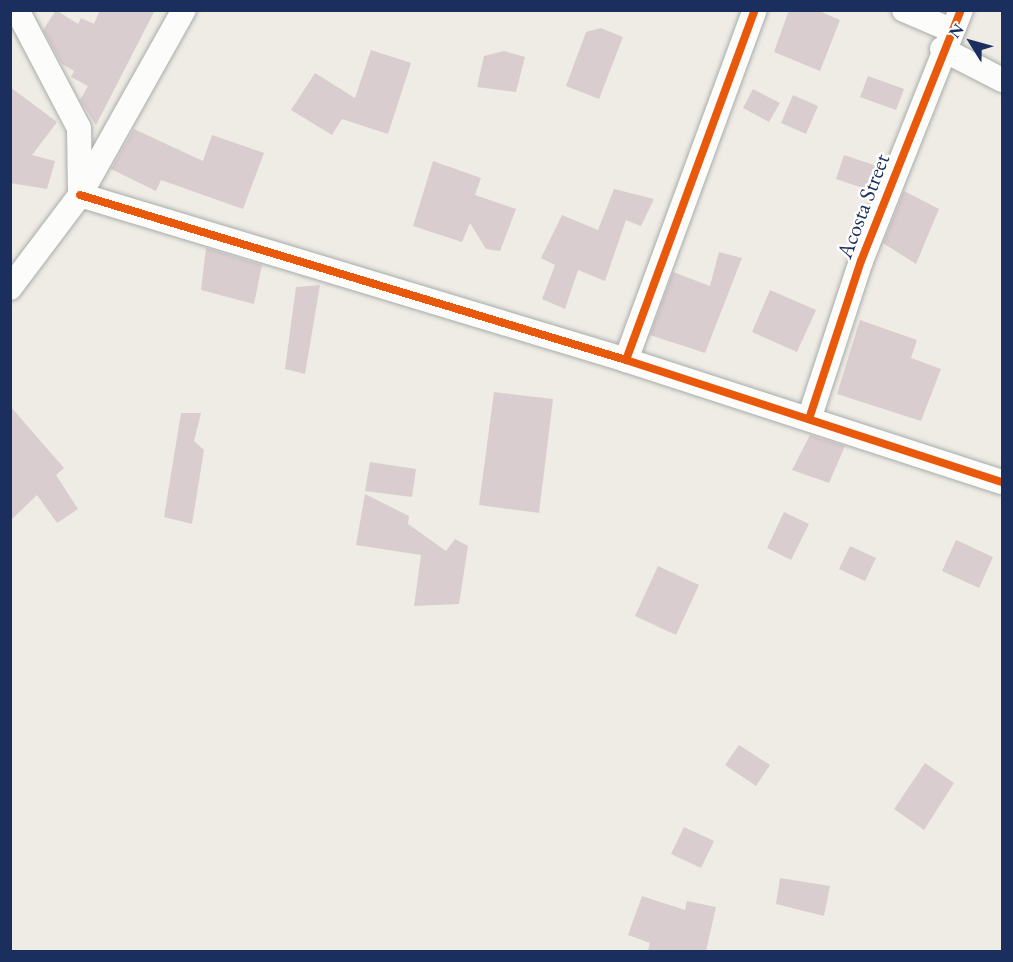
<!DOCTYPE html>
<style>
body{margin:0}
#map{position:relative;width:1013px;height:962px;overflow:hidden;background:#eeece4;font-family:"EB Garamond",serif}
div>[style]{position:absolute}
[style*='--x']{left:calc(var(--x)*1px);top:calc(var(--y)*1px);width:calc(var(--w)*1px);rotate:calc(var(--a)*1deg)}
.building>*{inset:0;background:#dacdcf}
.roads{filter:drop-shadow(0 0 2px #aaacac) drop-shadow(0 0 2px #aaacac)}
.street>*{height:24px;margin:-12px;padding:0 12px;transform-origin:12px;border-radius:12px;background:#fcfcfb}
.cycleway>*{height:8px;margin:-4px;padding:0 4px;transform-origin:4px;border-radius:4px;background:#e8590c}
span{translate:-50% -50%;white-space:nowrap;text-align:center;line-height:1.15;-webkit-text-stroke:5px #fff;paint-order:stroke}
.street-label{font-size:22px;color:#1b2f5e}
.frame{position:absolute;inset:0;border:12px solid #1b2f5e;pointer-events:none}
.north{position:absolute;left:941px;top:12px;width:60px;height:60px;-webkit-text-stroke:4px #fff;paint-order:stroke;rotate:307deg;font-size:16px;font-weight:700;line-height:24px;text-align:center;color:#1b2f5e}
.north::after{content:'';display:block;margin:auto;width:21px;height:27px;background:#1b2f5e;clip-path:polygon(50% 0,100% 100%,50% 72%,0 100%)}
</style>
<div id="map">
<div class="building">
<div style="clip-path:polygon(56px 10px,78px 24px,81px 18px,94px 24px,100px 10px,155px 10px,96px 125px,80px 100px,88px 86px,71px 77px,74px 71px,62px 64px,43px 30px)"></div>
<div style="clip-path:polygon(789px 10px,817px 10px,840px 20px,820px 71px,774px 52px)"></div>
<div style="clip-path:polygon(601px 28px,623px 37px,599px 99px,566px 86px,586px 32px)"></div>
<div style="clip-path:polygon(371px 50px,411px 63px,388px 134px,342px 119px,332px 135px,291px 110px,315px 73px,355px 98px)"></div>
<div style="clip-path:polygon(504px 51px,525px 57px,516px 92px,477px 87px,484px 56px)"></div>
<div style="clip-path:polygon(868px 76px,904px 89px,896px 110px,860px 97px)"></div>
<div style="clip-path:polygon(10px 87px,57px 122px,32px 155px,55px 161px,47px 189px,10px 183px)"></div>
<div style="clip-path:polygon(753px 89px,780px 103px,769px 122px,743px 108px)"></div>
<div style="clip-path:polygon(793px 95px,818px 106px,806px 134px,781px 123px)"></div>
<div style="clip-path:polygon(134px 129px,203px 161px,212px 135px,264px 153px,243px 209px,161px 180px,156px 191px,111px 169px)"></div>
<div style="clip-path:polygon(844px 155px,877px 166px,869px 190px,836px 179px)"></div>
<div style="clip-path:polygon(433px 161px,481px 178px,475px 195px,516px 209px,500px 251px,486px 249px,470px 223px,462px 242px,413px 226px)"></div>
<div style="clip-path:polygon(614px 189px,654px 199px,641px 226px,626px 220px,605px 281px,578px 270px,565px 309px,542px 299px,555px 265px,541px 258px,562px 215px,598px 230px)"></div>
<div style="clip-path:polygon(904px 191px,939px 209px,916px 264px,883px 243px)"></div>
<div style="clip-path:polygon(206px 248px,262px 265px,254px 304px,201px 290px)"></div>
<div style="clip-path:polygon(719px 252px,742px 258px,705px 353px,650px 335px,673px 272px,710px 286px)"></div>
<div style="clip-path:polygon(320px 285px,305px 374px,285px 369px,296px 287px)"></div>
<div style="clip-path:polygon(770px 290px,816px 310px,797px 352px,752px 332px)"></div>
<div style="clip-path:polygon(860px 320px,917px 340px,911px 358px,941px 369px,921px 421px,837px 394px)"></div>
<div style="clip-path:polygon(494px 392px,553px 399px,539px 513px,479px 505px)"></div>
<div style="clip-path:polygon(10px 406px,64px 468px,56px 475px,78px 509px,57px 523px,37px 495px,10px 521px)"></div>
<div style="clip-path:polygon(181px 413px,201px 413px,194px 441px,204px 450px,192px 524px,164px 517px)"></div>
<div style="clip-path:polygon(810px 435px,845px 446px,829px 483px,792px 470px)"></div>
<div style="clip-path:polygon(370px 462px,416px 469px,412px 497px,365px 491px)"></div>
<div style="clip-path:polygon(365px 494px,409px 516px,408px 524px,446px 551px,455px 539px,468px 546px,459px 604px,414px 606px,421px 555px,356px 545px)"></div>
<div style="clip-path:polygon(784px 512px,809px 524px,791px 560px,767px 548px)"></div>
<div style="clip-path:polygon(956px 540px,993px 557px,979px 588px,942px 571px)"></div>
<div style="clip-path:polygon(850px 546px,876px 558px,865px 581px,839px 569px)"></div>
<div style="clip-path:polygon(658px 566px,699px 585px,676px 635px,635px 616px)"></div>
<div style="clip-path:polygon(739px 745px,770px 765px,756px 786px,725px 765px)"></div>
<div style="clip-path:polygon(925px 763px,954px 783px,924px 830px,894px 809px)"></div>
<div style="clip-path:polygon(684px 827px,714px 841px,701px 868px,671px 854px)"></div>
<div style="clip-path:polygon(780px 878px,830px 886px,824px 916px,776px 904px)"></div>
<div style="clip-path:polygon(642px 896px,685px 910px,687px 901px,716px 907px,706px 951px,648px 951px,650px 943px,628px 935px)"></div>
</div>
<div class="roads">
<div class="street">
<div style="--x:17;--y:10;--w:133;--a:62.3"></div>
<div style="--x:79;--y:128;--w:65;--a:89.1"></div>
<div style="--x:904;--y:10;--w:51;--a:23.1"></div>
<div style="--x:942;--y:49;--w:68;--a:27.3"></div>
<div style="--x:80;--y:195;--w:570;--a:16.81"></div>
<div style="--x:626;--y:360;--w:395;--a:18"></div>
<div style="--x:10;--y:288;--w:116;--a:-53"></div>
<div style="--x:80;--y:195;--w:212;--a:-60.7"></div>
<div style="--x:626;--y:360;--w:373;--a:-69.8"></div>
<div style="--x:809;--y:419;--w:166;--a:-71.8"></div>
<div style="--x:861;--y:261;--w:270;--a:-68.3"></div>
</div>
</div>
<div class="cycleway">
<div style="--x:80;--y:195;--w:570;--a:16.81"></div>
<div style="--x:626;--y:360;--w:395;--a:18"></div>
<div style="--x:626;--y:360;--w:373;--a:-69.8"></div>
<div style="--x:809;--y:419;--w:166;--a:-71.8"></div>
<div style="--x:861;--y:261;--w:270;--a:-68.3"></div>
</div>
<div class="street-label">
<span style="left:863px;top:206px;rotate:-69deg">Acosta Street</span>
</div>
<div class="frame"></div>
<div class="north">N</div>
</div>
